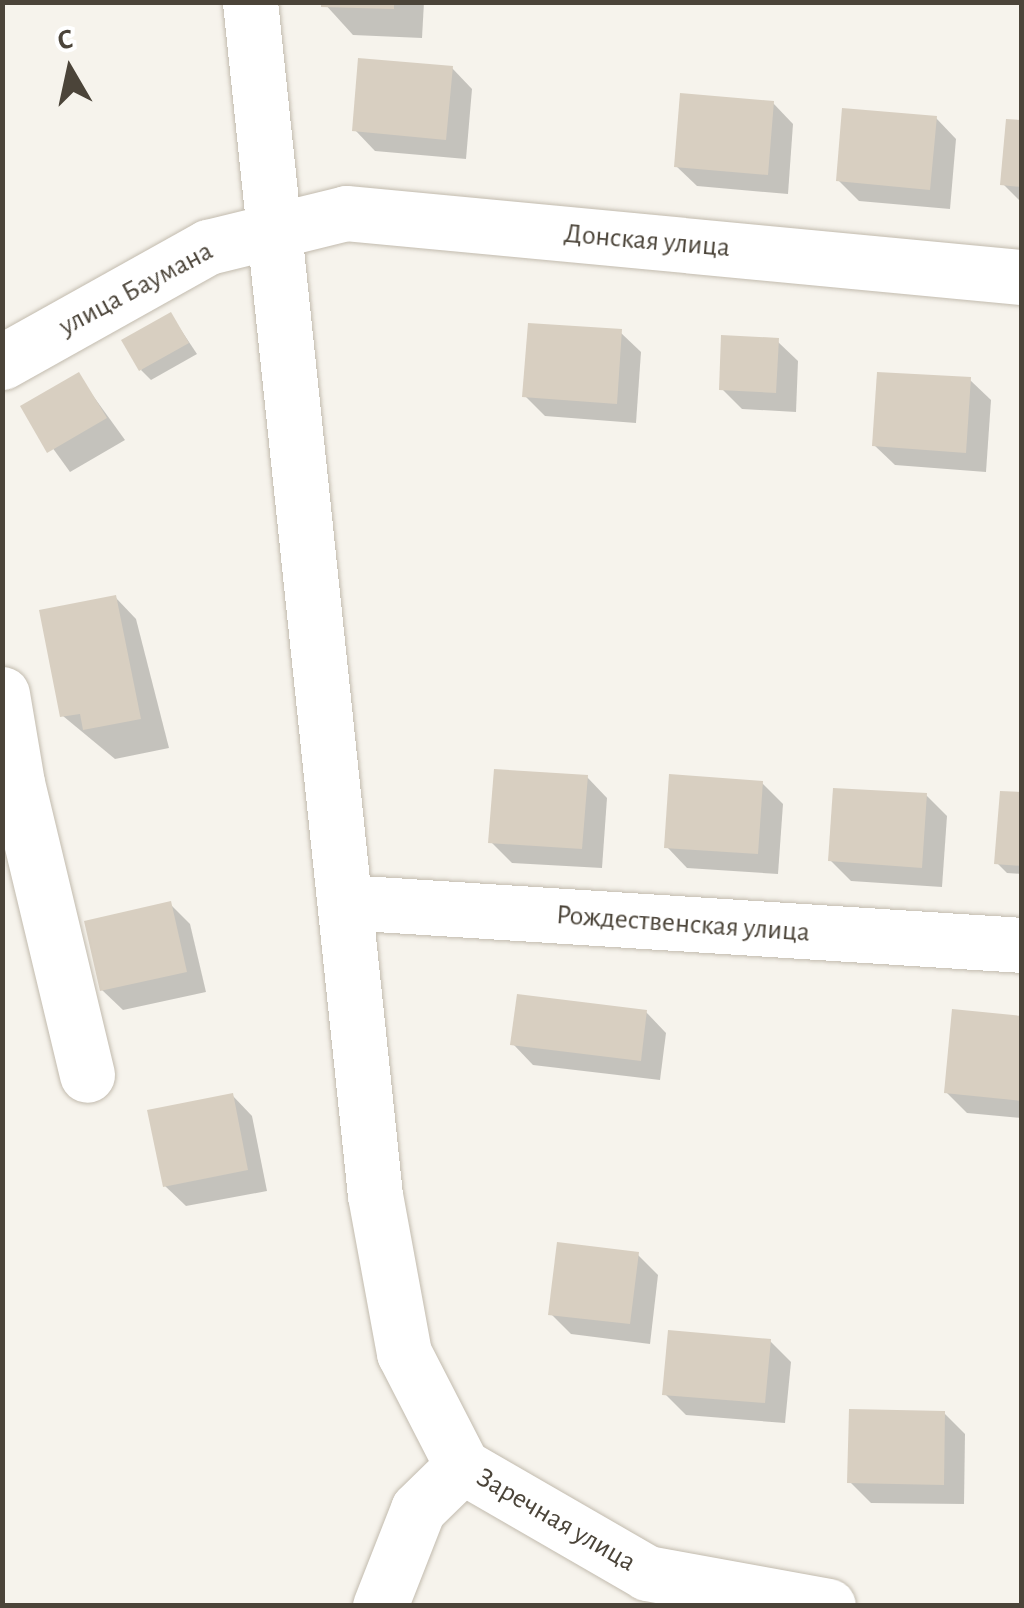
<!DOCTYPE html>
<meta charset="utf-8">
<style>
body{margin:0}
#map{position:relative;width:1024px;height:1608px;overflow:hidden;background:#f6f3ec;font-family:"Alegreya Sans",sans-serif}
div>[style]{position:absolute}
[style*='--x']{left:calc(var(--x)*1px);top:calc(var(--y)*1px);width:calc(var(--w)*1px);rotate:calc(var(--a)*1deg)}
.shadow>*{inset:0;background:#0003}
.building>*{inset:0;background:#d8cfc1}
.roads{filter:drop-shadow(0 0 2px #c2bbae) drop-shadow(0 0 2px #c2bbae)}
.minor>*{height:55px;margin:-27.5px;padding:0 27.5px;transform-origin:27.5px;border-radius:27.5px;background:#fff}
span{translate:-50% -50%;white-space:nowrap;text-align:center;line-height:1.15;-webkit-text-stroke:9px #fff;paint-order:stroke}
.street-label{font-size:28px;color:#4b4439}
.frame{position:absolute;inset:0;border:5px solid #4b4439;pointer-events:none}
.north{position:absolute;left:20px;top:20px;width:100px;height:100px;-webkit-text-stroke:8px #fff;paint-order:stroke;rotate:351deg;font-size:28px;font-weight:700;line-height:40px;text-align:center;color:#4b4439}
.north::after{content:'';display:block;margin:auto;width:35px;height:45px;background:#4b4439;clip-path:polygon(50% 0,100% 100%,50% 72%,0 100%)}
</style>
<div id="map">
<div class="shadow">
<div style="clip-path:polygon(323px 2px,424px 2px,422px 38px,353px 35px)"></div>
<div style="clip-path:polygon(452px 68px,472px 89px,466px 159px,375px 151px,355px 130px)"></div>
<div style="clip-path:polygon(773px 103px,793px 124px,788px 194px,697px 186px,676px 166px)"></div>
<div style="clip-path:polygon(936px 118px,956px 139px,950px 209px,859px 201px,839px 181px)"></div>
<div style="clip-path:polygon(1022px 122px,1022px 203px,1003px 184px)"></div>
<div style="clip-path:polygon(171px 315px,197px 354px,151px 380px,141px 370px)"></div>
<div style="clip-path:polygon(620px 332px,641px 352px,636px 423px,545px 416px,525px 396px)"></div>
<div style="clip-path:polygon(777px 341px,798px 361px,796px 412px,742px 409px,722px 389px)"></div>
<div style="clip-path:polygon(78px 375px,125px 440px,70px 472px,23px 407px)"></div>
<div style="clip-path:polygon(970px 380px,991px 400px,986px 472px,895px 465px,874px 445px)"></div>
<div style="clip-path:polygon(116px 598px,136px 619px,169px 748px,115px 759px,63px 716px)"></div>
<div style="clip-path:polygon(587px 777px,607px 798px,602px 868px,512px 863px,491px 842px)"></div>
<div style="clip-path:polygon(762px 783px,783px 804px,778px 874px,687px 868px,667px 847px)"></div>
<div style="clip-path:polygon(926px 795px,947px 816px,942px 887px,851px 881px,830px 860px)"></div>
<div style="clip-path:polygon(1022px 795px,1022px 874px,1007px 873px,997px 863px)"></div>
<div style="clip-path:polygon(170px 904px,190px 924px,206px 992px,123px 1010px,102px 990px)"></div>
<div style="clip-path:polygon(646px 1012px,666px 1033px,660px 1080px,533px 1065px,513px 1044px)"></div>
<div style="clip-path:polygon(1022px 1019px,1022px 1118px,967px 1113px,946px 1092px)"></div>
<div style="clip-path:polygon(232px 1095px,252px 1116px,267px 1191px,186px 1206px,165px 1186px)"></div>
<div style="clip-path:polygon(638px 1255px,658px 1275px,650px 1344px,571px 1334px,551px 1314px)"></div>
<div style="clip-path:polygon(770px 1341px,791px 1362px,785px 1423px,686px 1415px,665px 1394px)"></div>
<div style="clip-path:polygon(944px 1413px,965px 1434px,964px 1504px,871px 1503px,850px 1482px)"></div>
</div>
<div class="building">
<div style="clip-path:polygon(321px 2px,394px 2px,394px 9px,321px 7px)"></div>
<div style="clip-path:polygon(358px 58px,453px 66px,446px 140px,352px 131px)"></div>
<div style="clip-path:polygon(680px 93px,774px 101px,768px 175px,674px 167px)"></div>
<div style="clip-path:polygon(842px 108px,937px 116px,930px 190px,836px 181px)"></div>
<div style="clip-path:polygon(1006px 119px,1022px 120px,1022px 187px,1000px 185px)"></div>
<div style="clip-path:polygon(171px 312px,189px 343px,139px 371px,121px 340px)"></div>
<div style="clip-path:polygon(528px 323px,622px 329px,617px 404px,522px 397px)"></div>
<div style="clip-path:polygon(721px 335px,779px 338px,776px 393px,719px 390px)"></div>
<div style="clip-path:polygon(79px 372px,107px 418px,47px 453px,20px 406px)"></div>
<div style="clip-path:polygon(877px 372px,971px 377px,966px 453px,872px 446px)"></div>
<div style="clip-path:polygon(116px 595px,141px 719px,83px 730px,80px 714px,60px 717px,39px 610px)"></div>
<div style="clip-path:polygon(494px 769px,588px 775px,582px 849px,488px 843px)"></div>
<div style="clip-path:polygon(669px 774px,763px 781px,758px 854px,664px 848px)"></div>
<div style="clip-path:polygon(833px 788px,927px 793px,922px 868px,828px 861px)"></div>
<div style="clip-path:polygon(1000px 791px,1022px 792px,1022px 866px,994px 864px)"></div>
<div style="clip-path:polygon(171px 901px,187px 972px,100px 991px,84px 921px)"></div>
<div style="clip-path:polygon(517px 994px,647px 1010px,641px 1061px,510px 1045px)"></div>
<div style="clip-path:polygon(952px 1009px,1022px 1016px,1022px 1101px,944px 1093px)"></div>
<div style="clip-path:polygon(233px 1093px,248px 1170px,163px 1187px,147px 1110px)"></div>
<div style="clip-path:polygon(557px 1242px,639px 1252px,630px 1324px,548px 1315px)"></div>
<div style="clip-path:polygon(668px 1330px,771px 1339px,765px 1403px,662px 1395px)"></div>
<div style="clip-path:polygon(849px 1409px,945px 1411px,944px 1485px,847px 1483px)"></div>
</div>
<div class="roads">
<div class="minor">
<div style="--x:250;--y:2;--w:1200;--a:84.02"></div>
<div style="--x:375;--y:1195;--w:161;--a:79.6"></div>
<div style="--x:404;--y:1353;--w:127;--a:62.8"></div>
<div style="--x:2;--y:362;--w:236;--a:-29.2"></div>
<div style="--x:208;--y:247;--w:142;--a:-13.8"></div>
<div style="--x:346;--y:213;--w:679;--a:5.41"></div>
<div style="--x:2;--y:694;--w:90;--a:80.4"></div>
<div style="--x:17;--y:783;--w:300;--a:76.5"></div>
<div style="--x:345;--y:902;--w:678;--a:3.63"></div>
<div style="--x:462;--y:1466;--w:214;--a:30"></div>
<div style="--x:647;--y:1573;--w:184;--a:10.3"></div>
<div style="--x:380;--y:1606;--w:104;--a:-68.6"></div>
<div style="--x:418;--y:1509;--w:62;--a:-44.3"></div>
</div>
</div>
<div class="street-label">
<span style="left:647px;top:241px;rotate:5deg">Донская улица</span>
<span style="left:136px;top:289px;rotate:-28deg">улица Баумана</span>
<span style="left:683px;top:924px;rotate:4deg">Рождественская улица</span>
<span style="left:556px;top:1520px;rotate:30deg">Заречная улица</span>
</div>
<div class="frame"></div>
<div class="north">С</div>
</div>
